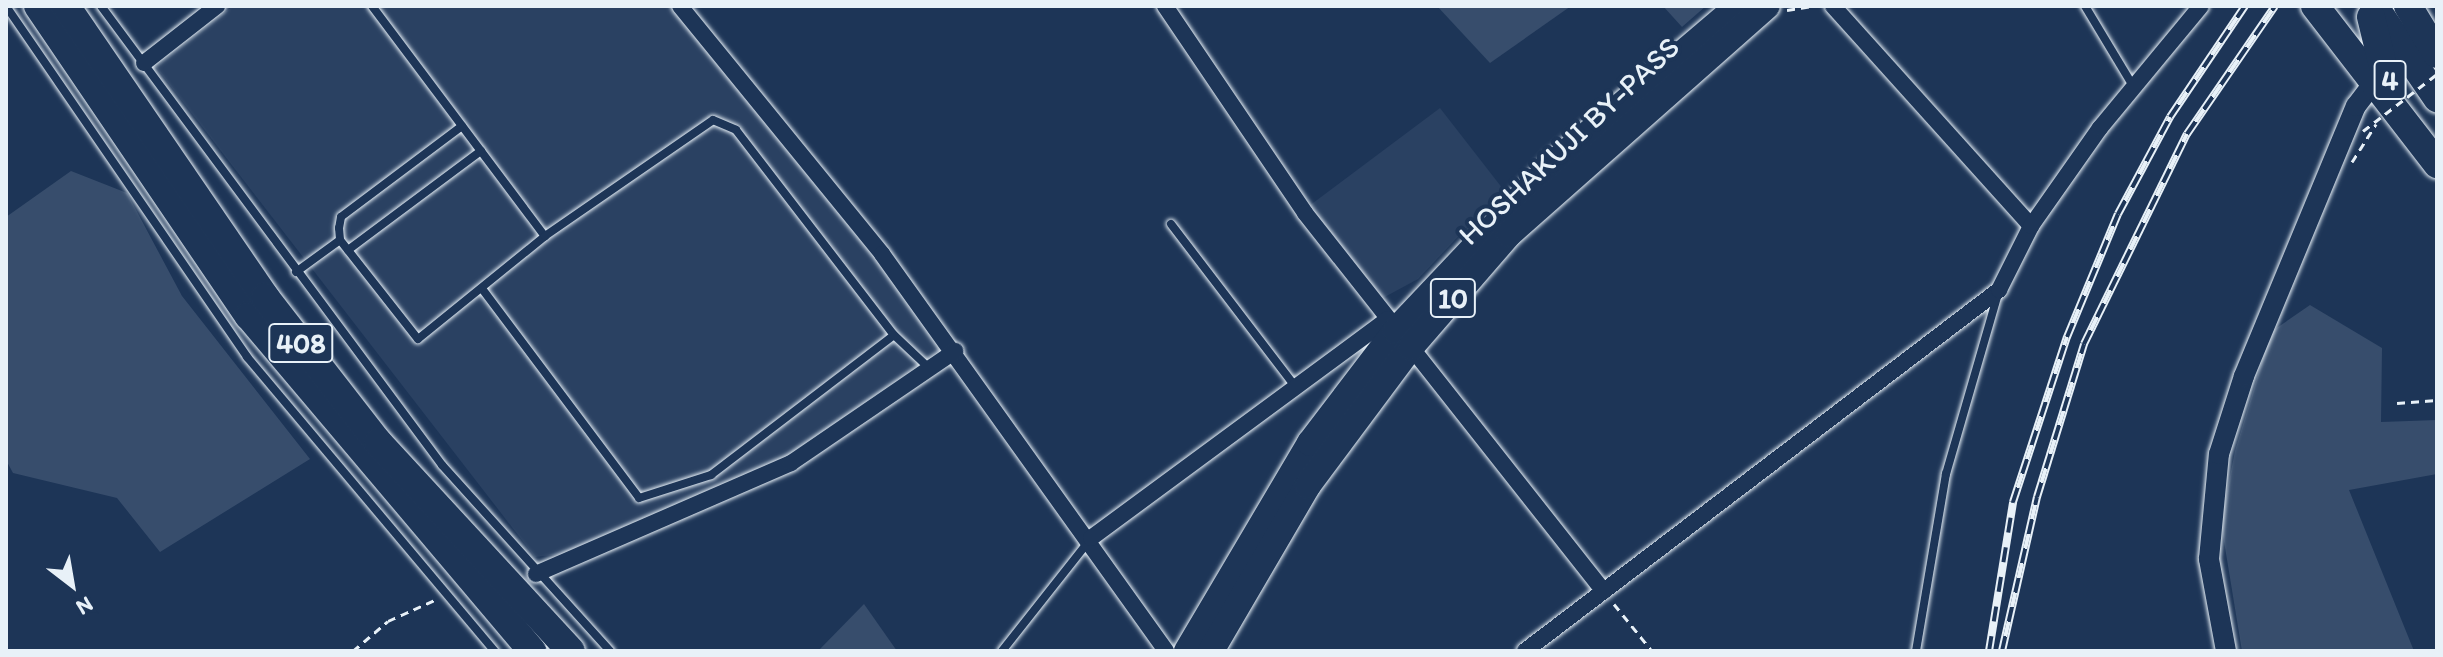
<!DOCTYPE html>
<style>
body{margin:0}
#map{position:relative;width:2443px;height:657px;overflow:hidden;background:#1d3557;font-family:Itim,sans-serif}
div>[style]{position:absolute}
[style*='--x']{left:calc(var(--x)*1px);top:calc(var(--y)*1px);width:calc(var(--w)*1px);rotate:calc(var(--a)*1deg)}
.built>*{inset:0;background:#2a4162}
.green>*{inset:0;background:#374d6c}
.path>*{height:3px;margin-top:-1.5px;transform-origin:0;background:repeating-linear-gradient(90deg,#e8f1f8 0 8px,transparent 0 14px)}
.roads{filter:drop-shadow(0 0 2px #e8f1f8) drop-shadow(0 0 2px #e8f1f8)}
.service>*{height:8px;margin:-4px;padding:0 4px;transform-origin:4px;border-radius:4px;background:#1d3557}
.minor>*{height:16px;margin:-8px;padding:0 8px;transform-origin:8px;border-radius:8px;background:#1d3557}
.tertiary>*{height:20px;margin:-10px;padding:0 10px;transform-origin:10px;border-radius:10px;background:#1d3557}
.primary>*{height:26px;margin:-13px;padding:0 13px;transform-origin:13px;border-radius:13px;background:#1d3557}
.trunk>*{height:28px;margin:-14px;padding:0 14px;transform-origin:14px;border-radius:14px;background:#1d3557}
.rail>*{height:8px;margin-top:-4px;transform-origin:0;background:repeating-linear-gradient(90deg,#1d3557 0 15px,#e8f1f8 0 30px);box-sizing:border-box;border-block:2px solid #e8f1f8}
.path-bridge>*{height:3px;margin-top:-1.5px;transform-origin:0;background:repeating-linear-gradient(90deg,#e8f1f8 0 8px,transparent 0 14px)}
span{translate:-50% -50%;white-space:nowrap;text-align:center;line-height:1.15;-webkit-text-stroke:8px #1d3557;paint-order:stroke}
.shield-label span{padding:2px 6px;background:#1d3557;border:2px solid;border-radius:6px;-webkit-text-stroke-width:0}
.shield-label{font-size:28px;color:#e8f1f8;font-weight:700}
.street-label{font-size:30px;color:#e8f1f8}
.frame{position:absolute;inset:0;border:8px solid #e8f1f8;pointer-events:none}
.north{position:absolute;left:32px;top:545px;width:80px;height:80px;-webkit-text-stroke:6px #1d3557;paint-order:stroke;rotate:149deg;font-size:22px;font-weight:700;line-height:32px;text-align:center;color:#e8f1f8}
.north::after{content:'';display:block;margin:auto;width:28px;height:36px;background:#e8f1f8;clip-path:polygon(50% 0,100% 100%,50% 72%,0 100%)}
</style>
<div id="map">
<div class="built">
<div style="clip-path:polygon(233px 6px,673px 6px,872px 250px,942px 348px,784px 459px,561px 554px,535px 557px,156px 67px)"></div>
<div style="clip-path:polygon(1440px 108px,1503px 189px,1418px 279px,1381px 299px,1309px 206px)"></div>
</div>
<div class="green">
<div style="clip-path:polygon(1437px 6px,1571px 6px,1490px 63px)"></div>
<div style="clip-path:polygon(1663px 6px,1706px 6px,1682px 27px)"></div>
<div style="clip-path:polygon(71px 171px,127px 193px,182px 296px,310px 459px,160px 552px,117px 498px,13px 473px,6px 460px,6px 217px)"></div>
<div style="clip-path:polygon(2310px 305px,2382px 348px,2381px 422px,2437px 420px,2437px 474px,2349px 490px,2414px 651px,2242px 651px,2221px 523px,2235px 451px,2271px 332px)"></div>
<div style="clip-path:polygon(864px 604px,897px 651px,818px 651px)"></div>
</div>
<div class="path">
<div style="--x:1787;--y:10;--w:24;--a:-9"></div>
<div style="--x:2352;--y:162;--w:45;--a:-57.7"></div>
<div style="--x:2397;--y:403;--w:40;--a:-4.3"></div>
<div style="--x:1614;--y:604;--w:60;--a:51"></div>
<div style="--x:353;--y:651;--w:46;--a:-40.6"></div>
<div style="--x:388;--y:621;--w:54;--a:-24.2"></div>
</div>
<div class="roads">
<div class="service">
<div style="--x:6;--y:6;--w:426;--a:55.5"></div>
<div style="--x:247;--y:357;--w:385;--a:49.9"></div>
<div style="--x:101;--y:6;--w:572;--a:53.39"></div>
<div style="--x:442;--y:465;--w:251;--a:47.9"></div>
<div style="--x:372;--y:6;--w:288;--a:53.1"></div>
<div style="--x:2085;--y:6;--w:93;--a:59"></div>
<div style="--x:462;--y:126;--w:151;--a:143.1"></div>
<div style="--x:341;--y:217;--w:11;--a:100"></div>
<div style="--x:339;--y:228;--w:12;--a:85"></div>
<div style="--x:340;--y:240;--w:126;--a:51.8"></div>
<div style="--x:418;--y:339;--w:164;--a:-39"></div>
<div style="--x:545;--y:236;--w:204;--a:-34.6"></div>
<div style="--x:713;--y:120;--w:25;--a:23"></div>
<div style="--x:736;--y:130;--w:259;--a:52.4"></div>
<div style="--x:894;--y:335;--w:45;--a:43.2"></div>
<div style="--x:1171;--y:224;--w:203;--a:52.6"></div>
<div style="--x:348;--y:250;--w:166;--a:-36.7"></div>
<div style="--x:296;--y:272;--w:54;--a:-36"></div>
<div style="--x:483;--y:290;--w:260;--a:53.1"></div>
<div style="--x:639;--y:498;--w:76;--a:-17.7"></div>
<div style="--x:711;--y:475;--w:230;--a:-37.4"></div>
<div style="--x:1002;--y:651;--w:139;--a:-51.7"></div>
<div style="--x:1916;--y:651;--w:180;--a:-80.4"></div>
<div style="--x:1946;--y:474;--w:187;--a:-73.9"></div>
</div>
<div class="minor">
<div style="--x:680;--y:6;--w:320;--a:50.8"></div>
<div style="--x:882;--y:254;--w:488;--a:54.4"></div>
<div style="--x:1165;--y:6;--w:250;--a:55.9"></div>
<div style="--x:1305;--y:213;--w:482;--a:51.7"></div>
<div style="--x:1833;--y:6;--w:296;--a:48"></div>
<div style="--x:144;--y:63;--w:93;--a:-38"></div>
<div style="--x:1091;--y:538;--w:369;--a:-36.4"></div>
<div style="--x:536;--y:574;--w:278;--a:-23.5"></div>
<div style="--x:791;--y:463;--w:199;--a:-34.3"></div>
<div style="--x:1525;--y:651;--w:596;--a:-37.29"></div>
<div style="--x:1999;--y:290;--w:72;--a:-63.4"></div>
<div style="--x:2031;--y:226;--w:120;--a:-54.9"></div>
<div style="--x:2100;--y:128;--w:158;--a:-50.4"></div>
</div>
<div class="tertiary">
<div style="--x:2226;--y:651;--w:94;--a:-100.5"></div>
<div style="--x:2209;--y:559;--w:105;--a:-84.6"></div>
<div style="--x:2219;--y:454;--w:82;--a:-72.2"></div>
<div style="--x:2244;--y:376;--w:292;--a:-67.5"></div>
<div style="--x:2356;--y:106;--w:43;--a:-52.6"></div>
</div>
<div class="primary">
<div style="--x:1187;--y:651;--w:242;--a:-59.4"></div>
<div style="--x:1310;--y:443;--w:142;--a:-52.7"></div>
<div style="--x:1396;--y:330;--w:233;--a:-46.6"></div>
<div style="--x:1556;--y:161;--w:239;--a:-40.4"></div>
<div style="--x:1211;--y:651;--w:192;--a:-59.7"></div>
<div style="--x:1308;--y:485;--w:172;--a:-53.3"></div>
<div style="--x:1411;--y:347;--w:150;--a:-49.1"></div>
<div style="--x:1509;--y:234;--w:344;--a:-41.5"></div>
</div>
<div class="trunk">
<div style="--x:38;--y:6;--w:375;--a:55.8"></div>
<div style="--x:249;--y:316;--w:439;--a:49.8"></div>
<div style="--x:66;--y:6;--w:353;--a:55.6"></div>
<div style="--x:265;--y:297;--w:184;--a:52.1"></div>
<div style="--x:378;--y:442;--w:284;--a:47.3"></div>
<div style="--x:2315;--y:6;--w:200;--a:52.3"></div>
<div style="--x:2374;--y:6;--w:112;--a:55.6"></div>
<div style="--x:2408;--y:6;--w:56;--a:58.9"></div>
<div style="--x:2371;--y:17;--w:55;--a:76.2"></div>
</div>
</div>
<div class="rail">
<div style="--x:1989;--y:651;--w:151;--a:-80.8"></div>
<div style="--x:2013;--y:502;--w:174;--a:-71.9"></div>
<div style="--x:2067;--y:337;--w:133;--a:-67.5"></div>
<div style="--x:2118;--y:214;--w:110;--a:-61.8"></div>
<div style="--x:2170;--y:117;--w:134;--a:-56"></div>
<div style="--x:2002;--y:651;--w:158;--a:-77.2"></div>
<div style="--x:2037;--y:497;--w:160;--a:-72.9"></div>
<div style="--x:2084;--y:344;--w:234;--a:-63.9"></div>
<div style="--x:2187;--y:134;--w:155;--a:-55.5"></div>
</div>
<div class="path-bridge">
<div style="--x:2363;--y:131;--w:93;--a:-37.6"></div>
</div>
<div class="shield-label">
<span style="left:2390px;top:80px">4</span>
<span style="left:1453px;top:298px">10</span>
<span style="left:301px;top:343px">408</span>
</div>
<div class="street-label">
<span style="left:1569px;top:141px;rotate:-43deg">HOSHAKUJI BY-PASS</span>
</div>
<div class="frame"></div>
<div class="north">N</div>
</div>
